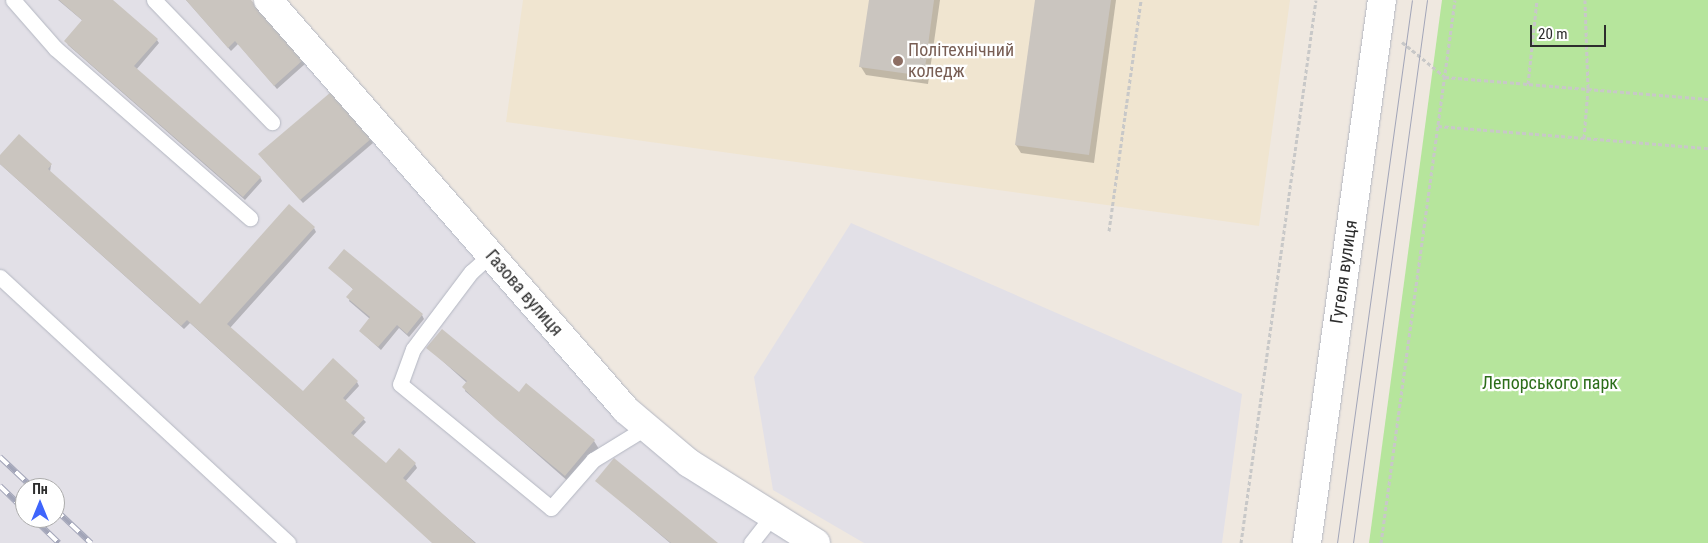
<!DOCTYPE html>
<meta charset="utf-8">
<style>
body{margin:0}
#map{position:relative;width:1708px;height:543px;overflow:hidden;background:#efe8e0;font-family:"Roboto Condensed",sans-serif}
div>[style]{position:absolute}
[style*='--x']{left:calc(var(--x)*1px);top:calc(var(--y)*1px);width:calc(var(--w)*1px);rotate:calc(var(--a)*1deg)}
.industrial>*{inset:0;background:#e2e0e7}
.education>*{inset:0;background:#f0e5d0}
.green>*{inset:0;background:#b6e59c}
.shadow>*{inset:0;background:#0003}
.building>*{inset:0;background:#cac5bf}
.path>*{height:3px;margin-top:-1.5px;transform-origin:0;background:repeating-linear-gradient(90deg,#c8c8c8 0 4px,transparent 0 6.5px)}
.roads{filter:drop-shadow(0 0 1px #b3b6c1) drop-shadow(0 0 1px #b3b6c1)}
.lane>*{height:15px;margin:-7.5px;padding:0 7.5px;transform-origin:7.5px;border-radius:7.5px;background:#fff}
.street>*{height:28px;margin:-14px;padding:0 14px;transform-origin:14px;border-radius:14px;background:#fff}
.secondary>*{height:28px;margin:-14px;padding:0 14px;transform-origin:14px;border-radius:14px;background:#fff}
.tram>*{height:1px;margin:-0.5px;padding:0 0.5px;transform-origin:0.5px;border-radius:0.5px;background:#a2a5b8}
.rail>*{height:5.5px;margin-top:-2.75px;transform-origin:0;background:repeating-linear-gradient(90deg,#fff 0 11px,#a2a5b8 0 22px);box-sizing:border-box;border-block:1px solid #a2a5b8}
.dots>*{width:14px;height:14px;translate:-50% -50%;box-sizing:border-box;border:2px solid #fff;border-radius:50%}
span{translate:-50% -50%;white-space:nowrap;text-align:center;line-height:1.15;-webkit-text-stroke:4.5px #fff;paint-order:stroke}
.education-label{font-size:18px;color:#785e54}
.left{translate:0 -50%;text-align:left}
.street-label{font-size:18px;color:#2d2d2d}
.park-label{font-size:18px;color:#2c6d1a}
.north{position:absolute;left:15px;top:478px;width:50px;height:50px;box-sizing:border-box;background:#fff;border:1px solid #ababab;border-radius:50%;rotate:0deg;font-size:14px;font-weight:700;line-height:20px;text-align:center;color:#2d2d2d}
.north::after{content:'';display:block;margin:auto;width:18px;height:22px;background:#3f65fc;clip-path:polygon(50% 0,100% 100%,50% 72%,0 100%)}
.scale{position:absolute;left:1530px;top:25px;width:76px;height:22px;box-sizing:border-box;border:2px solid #2d2d2d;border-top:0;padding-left:6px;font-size:15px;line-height:18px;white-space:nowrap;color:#2d2d2d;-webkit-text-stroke:4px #fff;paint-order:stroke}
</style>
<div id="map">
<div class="industrial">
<div style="clip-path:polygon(evenodd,0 0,251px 0,618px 420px,675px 469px,792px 543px,0 543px,0 0,25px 488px,55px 488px,55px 518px,25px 518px,25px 488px)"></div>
<div style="clip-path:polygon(851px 223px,1242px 394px,1222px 543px,864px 543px,773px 490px,754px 377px)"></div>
</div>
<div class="education">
<div style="clip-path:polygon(523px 0,1290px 0,1259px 226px,506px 122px)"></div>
</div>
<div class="green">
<div style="clip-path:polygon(1442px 0,1708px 0,1708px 543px,1369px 543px)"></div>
</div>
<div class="shadow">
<div style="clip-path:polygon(58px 0,112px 0,157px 40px,159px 43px,136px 70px,260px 177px,262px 181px,245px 200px,68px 45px,66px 41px,83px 21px)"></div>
<div style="clip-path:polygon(186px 0,249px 0,305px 64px,277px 89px,238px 44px,231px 51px)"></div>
<div style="clip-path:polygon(870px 0,940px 0,928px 84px,866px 75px,861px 67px)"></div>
<div style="clip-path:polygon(1036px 0,1116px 0,1094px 163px,1021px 153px,1016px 145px)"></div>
<div style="clip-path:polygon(371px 139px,373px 143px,303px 203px,262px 158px)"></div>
<div style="clip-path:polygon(0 157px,51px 165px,50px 172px,200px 306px,314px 228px,316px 232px,230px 328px,303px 393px,357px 382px,359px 386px,345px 401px,366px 422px,353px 436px,386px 465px,415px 464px,417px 468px,405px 482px,476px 543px,433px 543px,190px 323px,184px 329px,0 164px)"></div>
<div style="clip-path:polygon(330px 268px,422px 315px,424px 319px,409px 337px,399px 328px,381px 350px,360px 331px,370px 319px,349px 301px,354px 290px)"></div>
<div style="clip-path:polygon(428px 348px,519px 394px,594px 441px,599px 449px,570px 483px,465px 391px,467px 383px)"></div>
<div style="clip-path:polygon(597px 481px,716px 543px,670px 543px)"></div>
</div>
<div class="building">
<div style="clip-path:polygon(59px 0,113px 0,158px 39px,134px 66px,261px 177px,243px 197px,64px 41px,82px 20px)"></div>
<div style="clip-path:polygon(186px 0,251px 0,303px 60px,274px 86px,235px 41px,228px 48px)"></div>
<div style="clip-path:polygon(869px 0,934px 0,924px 76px,859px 67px)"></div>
<div style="clip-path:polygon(1035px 0,1111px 0,1089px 155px,1015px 145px)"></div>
<div style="clip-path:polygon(331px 92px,372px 138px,300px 200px,258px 154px)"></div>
<div style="clip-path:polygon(19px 134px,52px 164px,48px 169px,200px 304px,289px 204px,315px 227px,227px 324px,303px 391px,333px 358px,358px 381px,343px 398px,365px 418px,351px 433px,386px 463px,399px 448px,416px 463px,403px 478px,475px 543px,432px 543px,187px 320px,181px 326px,29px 190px,0 164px,0 155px)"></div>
<div style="clip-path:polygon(344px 249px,423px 314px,407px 334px,397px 325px,378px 347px,359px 331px,370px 317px,346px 297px,353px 289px,328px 268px)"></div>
<div style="clip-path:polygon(442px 329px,519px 392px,526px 383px,595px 440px,565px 476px,496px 419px,462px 387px,467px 381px,426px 348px)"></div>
<div style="clip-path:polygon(614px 458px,718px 543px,671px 543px,595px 481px)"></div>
</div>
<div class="path">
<div style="--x:1402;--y:42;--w:55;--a:39.1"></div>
<div style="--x:1445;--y:77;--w:264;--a:4.8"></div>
<div style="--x:1528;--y:84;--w:84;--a:-83.9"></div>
<div style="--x:1438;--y:126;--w:271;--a:4.7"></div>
<div style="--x:1584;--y:138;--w:50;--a:-85.4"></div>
<div style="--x:1588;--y:88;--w:88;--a:-92"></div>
<div style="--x:1109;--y:231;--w:233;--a:-82.1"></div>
<div style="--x:1241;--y:543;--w:548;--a:-82.14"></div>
<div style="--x:1381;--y:543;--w:548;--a:-82.24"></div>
</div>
<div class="roads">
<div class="lane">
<div style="--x:13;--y:0;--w:64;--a:48.8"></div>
<div style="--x:55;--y:48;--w:259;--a:41.1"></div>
<div style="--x:154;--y:0;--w:170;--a:46"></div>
<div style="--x:490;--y:255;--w:25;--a:138"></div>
<div style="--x:471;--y:272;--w:96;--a:127"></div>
<div style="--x:413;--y:349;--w:37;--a:110"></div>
<div style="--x:400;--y:384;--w:195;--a:39.4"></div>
<div style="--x:551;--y:508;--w:64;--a:-48.8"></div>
<div style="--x:593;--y:460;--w:61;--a:-31.6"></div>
<div style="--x:0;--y:277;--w:392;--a:42.7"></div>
<div style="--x:751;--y:543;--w:33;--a:-52"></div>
</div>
<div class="street">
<div style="--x:268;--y:0;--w:544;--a:48.87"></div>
<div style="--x:626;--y:410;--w:82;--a:40.1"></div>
<div style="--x:689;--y:463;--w:150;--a:32.2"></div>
</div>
<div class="secondary">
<div style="--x:1307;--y:543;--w:548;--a:-82.14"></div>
</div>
</div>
<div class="tram">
<div style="--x:1337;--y:543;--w:548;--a:-82.14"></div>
<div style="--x:1353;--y:543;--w:548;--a:-82.24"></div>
</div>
<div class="rail">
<div style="--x:0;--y:457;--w:45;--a:43.2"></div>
<div style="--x:0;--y:486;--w:35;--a:44"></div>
<div style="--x:55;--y:509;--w:50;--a:43.4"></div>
<div style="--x:33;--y:518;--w:36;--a:44"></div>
</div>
<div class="dots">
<div style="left:898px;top:61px;background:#8d6e63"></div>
</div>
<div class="education-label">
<span class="left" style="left:908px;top:61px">Політехнічний<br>коледж</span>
</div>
<div class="street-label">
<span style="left:1344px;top:272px;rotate:-82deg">Гугеля вулиця</span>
<span style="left:524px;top:293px;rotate:49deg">Газова вулиця</span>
</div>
<div class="park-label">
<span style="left:1550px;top:383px">Лепорського парк</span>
</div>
<div class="north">Пн</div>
<div class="scale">20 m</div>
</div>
